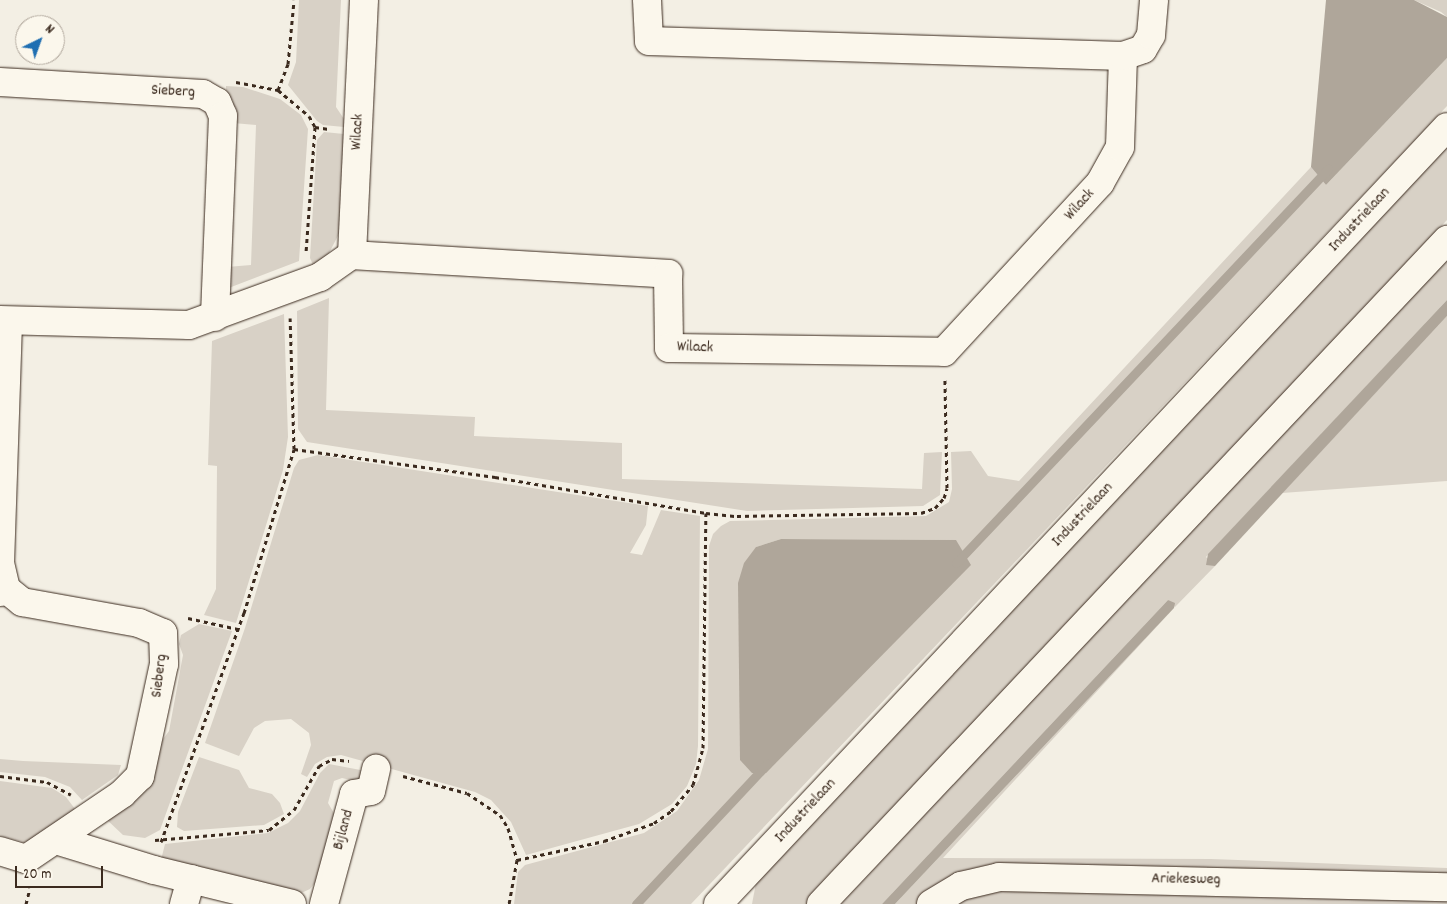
<!DOCTYPE html>
<style>
body{margin:0}
#map{position:relative;width:1447px;height:904px;overflow:hidden;background:#f3efe4;font-family:Dekko,sans-serif}
div>[style]{position:absolute}
[style*='--x']{left:calc(var(--x)*1px);top:calc(var(--y)*1px);width:calc(var(--w)*1px);rotate:calc(var(--a)*1deg)}
.green>*{inset:0;background:#d8d1c6}
.water>*{inset:0;background:#afa69a}
.stream>*{height:9px;margin:-4.5px;padding:0 4.5px;transform-origin:4.5px;border-radius:4.5px;background:#afa69a}
.path>*{height:3px;margin-top:-1.5px;transform-origin:0;background:repeating-linear-gradient(90deg,#3b2a1e 0 4px,transparent 0 8px)}
.roads{filter:drop-shadow(0 0 1px #3b2a1e) drop-shadow(0 0 1px #3b2a1e)}
.minor>*{height:28px;margin:-14px;padding:0 14px;transform-origin:14px;border-radius:14px;background:#fbf7ec}
.secondary>*{height:28px;margin:-14px;padding:0 14px;transform-origin:14px;border-radius:14px;background:#fbf7ec}
span{translate:-50% -50%;white-space:nowrap;text-align:center;line-height:1.15;-webkit-text-stroke:5px #fbf7ec;paint-order:stroke}
.street-label{font-size:16px;color:#3b2a1e}
.north{position:absolute;left:15px;top:15px;width:50px;height:50px;box-sizing:border-box;background:#fbf7ec;border:1px solid #aea59a;border-radius:50%;rotate:42deg;font-size:14px;font-weight:700;line-height:20px;text-align:center;color:#3b2a1e}
.north::after{content:'';display:block;margin:auto;width:18px;height:22px;background:#1f6fb2;clip-path:polygon(50% 0,100% 100%,50% 72%,0 100%)}
.scale{position:absolute;left:15px;top:866px;width:88px;height:22px;box-sizing:border-box;border:2px solid #3b2a1e;border-top:0;padding-left:6px;font-size:15px;line-height:18px;white-space:nowrap;color:#3b2a1e;-webkit-text-stroke:4px #fbf7ec;paint-order:stroke}
</style>
<div id="map">
<div class="green">
<div style="clip-path:polygon(299px 0,341px 0,336px 107px,344px 119px,344px 127px,323px 125px,317px 121px,288px 85px,296px 62px)"></div>
<div style="clip-path:polygon(1414px 0,1447px 0,1447px 17px,1441px 12px)"></div>
<div style="clip-path:polygon(evenodd,1447px 58px,1447px 106px,691px 904px,514px 904px,518px 872px,525px 865px,644px 833px,677px 811px,699px 780px,708px 749px,709px 546px,713px 534px,721px 526px,730px 521px,926px 516px,949px 502px,952px 489px,951px 452px,971px 451px,988px 476px,1019px 481px,1311px 167px,1326px 185px,1447px 58px,781px 539px,956px 540px,756px 547px,781px 539px)"></div>
<div style="clip-path:polygon(226px 86px,243px 87px,280px 99px,301px 115px,308px 129px,299px 261px,226px 289px,227px 267px,251px 265px,256px 125px,233px 123px,233px 101px,226px 92px)"></div>
<div style="clip-path:polygon(324px 132px,344px 134px,341px 230px,329px 253px,314px 267px,310px 258px,317px 140px)"></div>
<div style="clip-path:polygon(1447px 146px,1447px 220px,807px 904px,752px 904px,756px 883px)"></div>
<div style="clip-path:polygon(1447px 258px,1447px 300px,1206px 557px,1215px 566px,1175px 607px,1168px 600px,882px 904px,841px 904px)"></div>
<div style="clip-path:polygon(329px 298px,326px 410px,475px 417px,474px 436px,622px 443px,622px 479px,922px 489px,924px 453px,942px 452px,940px 495px,923px 506px,747px 511px,307px 442px,298px 429px,297px 311px)"></div>
<div style="clip-path:polygon(284px 314px,288px 437px,283px 470px,236px 623px,204px 615px,216px 589px,217px 466px,208px 465px,212px 341px)"></div>
<div style="clip-path:polygon(1447px 316px,1447px 481px,1282px 493px,1320px 452px)"></div>
<div style="clip-path:polygon(318px 455px,648px 506px,646px 525px,630px 553px,642px 555px,661px 510px,700px 516px,698px 746px,696px 764px,687px 786px,672px 804px,639px 824px,526px 855px,511px 822px,491px 800px,475px 792px,341px 755px,327px 757px,315px 764px,307px 777px,301px 774px,311px 745px,309px 733px,291px 719px,265px 721px,254px 728px,239px 756px,205px 743px,245px 628px,294px 468px,299px 460px)"></div>
<div style="clip-path:polygon(1174px 608px,943px 858px,1211px 859px,1447px 868px,1447px 881px,929px 892px,917px 904px,895px 904px)"></div>
<div style="clip-path:polygon(199px 624px,232px 631px,160px 830px,145px 838px,123px 835px,105px 818px,169px 731px,183px 655px,179px 644px,181px 635px)"></div>
<div style="clip-path:polygon(199px 757px,239px 770px,249px 788px,272px 794px,280px 803px,284px 814px,264px 825px,184px 831px,177px 827px,178px 812px)"></div>
<div style="clip-path:polygon(0 759px,23px 761px,121px 765px,118px 775px,82px 800px,70px 787px,45px 777px,0 772px)"></div>
<div style="clip-path:polygon(329px 764px,371px 772px,368px 784px,342px 778px,334px 781px,328px 803px,335px 815px,318px 879px,310px 889px,299px 894px,161px 860px,165px 844px,268px 833px,288px 823px,300px 811px,320px 773px)"></div>
<div style="clip-path:polygon(0 781px,52px 788px,66px 797px,78px 813px,34px 840px,23px 842px,0 836px)"></div>
<div style="clip-path:polygon(1036px 883px,1447px 893px,1447px 904px,949px 904px,961px 896px)"></div>
</div>
<div class="water">
<div style="clip-path:polygon(1326px 0,1414px 0,1447px 17px,1447px 58px,1326px 185px,1311px 167px)"></div>
<div style="clip-path:polygon(1447px 300px,1447px 316px,1215px 566px,1206px 565px,1208px 554px)"></div>
<div style="clip-path:polygon(781px 539px,956px 540px,971px 565px,766px 773px,752px 773px,740px 760px,738px 583px,744px 563px,756px 547px)"></div>
<div style="clip-path:polygon(1168px 600px,1175px 603px,1174px 608px,895px 904px,882px 904px)"></div>
</div>
<div class="stream">
<div style="--x:956;--y:563;--w:542;--a:-46.65"></div>
<div style="--x:636;--y:904;--w:192;--a:-46.9"></div>
</div>
<div class="path">
<div style="--x:236;--y:82;--w:43;--a:10.8"></div>
<div style="--x:278;--y:90;--w:40;--a:40"></div>
<div style="--x:309;--y:116;--w:13;--a:61"></div>
<div style="--x:315;--y:127;--w:125;--a:94.1"></div>
<div style="--x:278;--y:90;--w:28;--a:-69"></div>
<div style="--x:288;--y:64;--w:64;--a:-84.6"></div>
<div style="--x:315;--y:127;--w:14;--a:8"></div>
<div style="--x:294;--y:449;--w:203;--a:7.9"></div>
<div style="--x:495;--y:477;--w:214;--a:9.7"></div>
<div style="--x:706;--y:513;--w:31;--a:6"></div>
<div style="--x:737;--y:516;--w:184;--a:-0.9"></div>
<div style="--x:921;--y:513;--w:15;--a:-20"></div>
<div style="--x:935;--y:508;--w:13;--a:-48"></div>
<div style="--x:944;--y:498;--w:10;--a:-73"></div>
<div style="--x:947;--y:488;--w:108;--a:-91.1"></div>
<div style="--x:188;--y:618;--w:51;--a:12.4"></div>
<div style="--x:0;--y:776;--w:47;--a:7.3"></div>
<div style="--x:47;--y:782;--w:27;--a:28"></div>
<div style="--x:403;--y:776;--w:66;--a:14.9"></div>
<div style="--x:467;--y:793;--w:40;--a:34"></div>
<div style="--x:500;--y:815;--w:15;--a:58"></div>
<div style="--x:508;--y:828;--w:33;--a:74"></div>
<div style="--x:517;--y:860;--w:45;--a:100.3"></div>
<div style="--x:155;--y:840;--w:114;--a:-5"></div>
<div style="--x:269;--y:830;--w:32;--a:-39"></div>
<div style="--x:294;--y:810;--w:51;--a:-60.4"></div>
<div style="--x:319;--y:766;--w:15;--a:-28"></div>
<div style="--x:332;--y:759;--w:17;--a:7"></div>
<div style="--x:161;--y:842;--w:244;--a:-70.1"></div>
<div style="--x:244;--y:613;--w:171;--a:-73"></div>
<div style="--x:294;--y:449;--w:131;--a:-91.7"></div>
<div style="--x:517;--y:860;--w:89;--a:-12.3"></div>
<div style="--x:604;--y:841;--w:53;--a:-19.8"></div>
<div style="--x:654;--y:823;--w:21;--a:-35"></div>
<div style="--x:671;--y:811;--w:34;--a:-50"></div>
<div style="--x:693;--y:785;--w:38;--a:-75"></div>
<div style="--x:703;--y:748;--w:235;--a:-89.3"></div>
<div style="--x:26;--y:904;--w:16;--a:-76"></div>
</div>
<div class="roads">
<div class="minor">
<div style="--x:364;--y:0;--w:255;--a:92.7"></div>
<div style="--x:352;--y:255;--w:317;--a:3.4"></div>
<div style="--x:668;--y:274;--w:74;--a:89.2"></div>
<div style="--x:669;--y:348;--w:275;--a:0.8"></div>
<div style="--x:944;--y:352;--w:230;--a:-47.3"></div>
<div style="--x:1100;--y:183;--w:41;--a:-60.9"></div>
<div style="--x:1120;--y:147;--w:91;--a:-88.1"></div>
<div style="--x:647;--y:0;--w:41;--a:87.2"></div>
<div style="--x:649;--y:41;--w:474;--a:1.8"></div>
<div style="--x:1123;--y:56;--w:21;--a:-19"></div>
<div style="--x:1143;--y:49;--w:16;--a:-60"></div>
<div style="--x:1151;--y:35;--w:35;--a:-85"></div>
<div style="--x:0;--y:82;--w:203;--a:3.4"></div>
<div style="--x:203;--y:94;--w:16;--a:30"></div>
<div style="--x:217;--y:102;--w:15;--a:67"></div>
<div style="--x:223;--y:116;--w:201;--a:92.3"></div>
<div style="--x:0;--y:320;--w:189;--a:1.5"></div>
<div style="--x:189;--y:325;--w:140;--a:-20.1"></div>
<div style="--x:320;--y:277;--w:39;--a:-35"></div>
<div style="--x:6;--y:589;--w:26;--a:-103"></div>
<div style="--x:0;--y:564;--w:243;--a:-88.1"></div>
<div style="--x:0;--y:592;--w:7;--a:-27"></div>
<div style="--x:6;--y:589;--w:21;--a:39"></div>
<div style="--x:22;--y:602;--w:119;--a:10.2"></div>
<div style="--x:139;--y:623;--w:26;--a:23"></div>
<div style="--x:163;--y:633;--w:31;--a:88"></div>
<div style="--x:164;--y:664;--w:115;--a:102.1"></div>
<div style="--x:140;--y:776;--w:25;--a:135"></div>
<div style="--x:122;--y:794;--w:116;--a:145.9"></div>
<div style="--x:26;--y:859;--w:27;--a:-163"></div>
<div style="--x:56;--y:840;--w:102;--a:17"></div>
<div style="--x:154;--y:870;--w:142;--a:13.8"></div>
<div style="--x:184;--y:904;--w:26;--a:-74"></div>
<div style="--x:324;--y:904;--w:114;--a:-74.7"></div>
<div style="--x:354;--y:794;--w:17;--a:-10"></div>
<div style="--x:371;--y:791;--w:23;--a:-77"></div>
<div style="--x:931;--y:904;--w:35;--a:-31"></div>
<div style="--x:961;--y:886;--w:39;--a:-13"></div>
<div style="--x:999;--y:877;--w:448;--a:1.3"></div>
</div>
<div class="secondary">
<div style="--x:718;--y:904;--w:1065;--a:-46.83"></div>
<div style="--x:821;--y:904;--w:913;--a:-46.69"></div>
</div>
</div>
<div class="street-label">
<span style="left:173px;top:92px;rotate:3deg">Sieberg</span>
<span style="left:358px;top:132px;rotate:-87deg">Wilack</span>
<span style="left:1080px;top:205px;rotate:-48deg">Wilack</span>
<span style="left:1360px;top:220px;rotate:-47deg">Industrielaan</span>
<span style="left:695px;top:348px;rotate:2deg">Wilack</span>
<span style="left:1083px;top:515px;rotate:-47deg">Industrielaan</span>
<span style="left:160px;top:676px;rotate:-83deg">Sieberg</span>
<span style="left:806px;top:811px;rotate:-47deg">Industrielaan</span>
<span style="left:344px;top:830px;rotate:-75deg">Bijland</span>
<span style="left:1186px;top:880px;rotate:1deg">Ariekesweg</span>
</div>
<div class="north">N</div>
<div class="scale">20 m</div>
</div>
